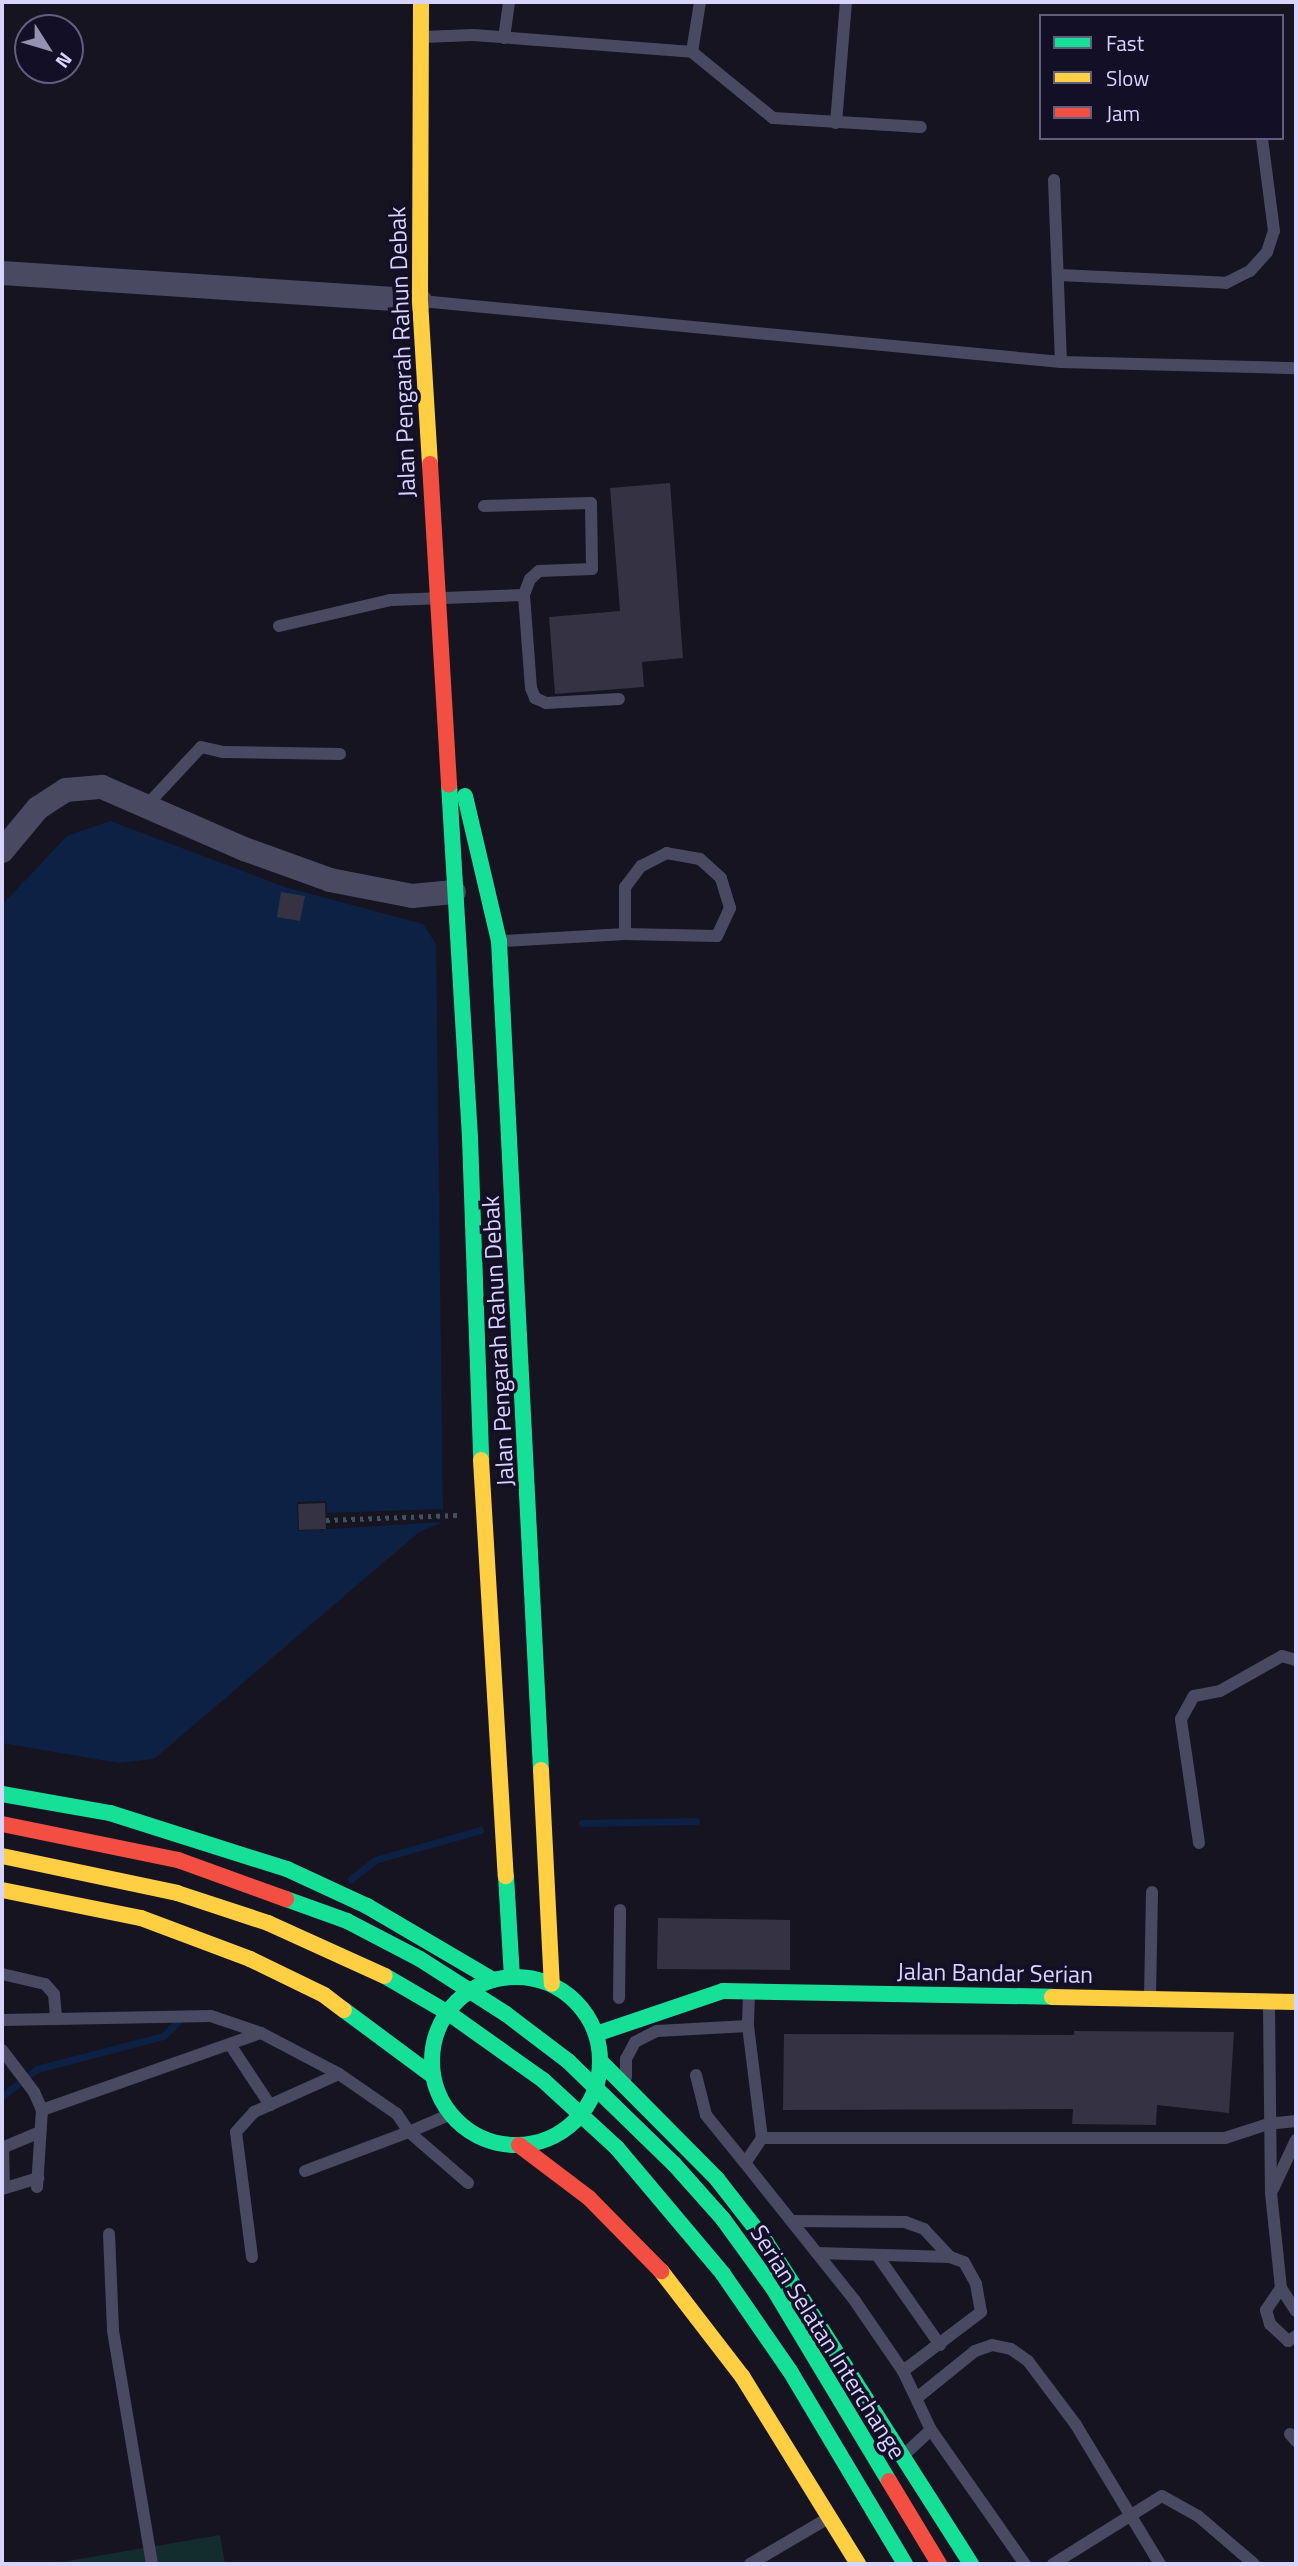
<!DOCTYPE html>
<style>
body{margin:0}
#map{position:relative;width:1298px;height:2566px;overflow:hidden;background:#161421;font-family:"Titillium Web",sans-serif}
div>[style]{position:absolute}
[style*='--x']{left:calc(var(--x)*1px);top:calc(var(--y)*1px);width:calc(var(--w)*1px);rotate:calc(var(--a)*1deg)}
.green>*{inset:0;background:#132c2d}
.water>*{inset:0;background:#0d2144}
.pier>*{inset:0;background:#161421}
.stream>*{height:7px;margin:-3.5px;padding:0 3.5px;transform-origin:3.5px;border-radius:3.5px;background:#0d2144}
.building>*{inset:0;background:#343243}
.path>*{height:4.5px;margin-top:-2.25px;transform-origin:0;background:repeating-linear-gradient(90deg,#44505f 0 3.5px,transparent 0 8.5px)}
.lane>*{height:12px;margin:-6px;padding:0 6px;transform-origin:6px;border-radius:6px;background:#4a4962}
.street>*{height:24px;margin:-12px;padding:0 12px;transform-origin:12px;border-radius:12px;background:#4a4962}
.fast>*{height:16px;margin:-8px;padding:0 8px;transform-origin:8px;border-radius:8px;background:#16e098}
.fast>.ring{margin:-8px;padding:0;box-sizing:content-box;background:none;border:16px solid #16e098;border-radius:50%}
.slow>*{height:16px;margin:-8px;padding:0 8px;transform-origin:8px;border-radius:8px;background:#ffcf43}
.jam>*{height:16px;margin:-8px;padding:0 8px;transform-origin:8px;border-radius:8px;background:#f24e42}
.fast-bridge>*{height:16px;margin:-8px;padding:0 8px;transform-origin:8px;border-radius:8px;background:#16e098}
.slow-bridge>*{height:16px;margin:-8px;padding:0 8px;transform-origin:8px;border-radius:8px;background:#ffcf43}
.jam-bridge>*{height:16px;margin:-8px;padding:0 8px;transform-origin:8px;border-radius:8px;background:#f24e42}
span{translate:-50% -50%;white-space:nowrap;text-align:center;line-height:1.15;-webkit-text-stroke:7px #130f26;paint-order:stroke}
.street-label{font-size:24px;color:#d9d4ff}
.frame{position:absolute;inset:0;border:4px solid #d9d4ff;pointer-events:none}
.legend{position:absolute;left:1039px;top:14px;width:245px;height:126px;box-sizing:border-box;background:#130f26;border:2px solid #625e7d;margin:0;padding:9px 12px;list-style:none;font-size:21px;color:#d9d4ff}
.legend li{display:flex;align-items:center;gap:14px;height:35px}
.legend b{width:35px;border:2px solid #625e7d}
.north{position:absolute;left:14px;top:14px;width:70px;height:70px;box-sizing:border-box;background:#130f26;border:2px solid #625e7d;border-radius:50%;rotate:127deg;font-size:19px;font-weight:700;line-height:28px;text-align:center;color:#d9d4ff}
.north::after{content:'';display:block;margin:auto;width:24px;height:32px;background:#9591b1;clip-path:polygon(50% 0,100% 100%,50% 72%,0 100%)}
</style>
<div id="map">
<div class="green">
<div style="clip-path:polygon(220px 2535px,225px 2564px,50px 2564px)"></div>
</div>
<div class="water">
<div style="clip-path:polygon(110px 821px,285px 887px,423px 924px,436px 944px,443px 1522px,419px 1532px,154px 1759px,119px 1763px,2px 1743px,2px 905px,67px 836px)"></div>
</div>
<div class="pier">
<div style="clip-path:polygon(326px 1501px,327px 1513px,442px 1509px,443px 1522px,298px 1531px,297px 1502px)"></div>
</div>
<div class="stream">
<div style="--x:582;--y:1823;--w:114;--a:-1"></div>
<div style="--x:351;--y:1879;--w:31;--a:-38"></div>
<div style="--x:375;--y:1860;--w:109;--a:-15.9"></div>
<div style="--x:2;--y:2096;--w:44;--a:-37.6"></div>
<div style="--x:37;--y:2069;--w:130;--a:-14.7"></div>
<div style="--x:163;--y:2036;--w:21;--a:-43"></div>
</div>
<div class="building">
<div style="clip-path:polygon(670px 483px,683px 658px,642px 662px,644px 687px,555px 694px,549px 617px,620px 611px,610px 488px)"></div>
<div style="clip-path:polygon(281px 892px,305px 896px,300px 921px,277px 917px)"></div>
<div style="clip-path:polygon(325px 1503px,326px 1529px,299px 1530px,298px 1504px)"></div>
<div style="clip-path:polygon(658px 1918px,790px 1920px,790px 1970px,657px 1969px)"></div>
<div style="clip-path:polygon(1074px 2031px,1234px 2032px,1229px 2113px,1157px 2105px,1156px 2125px,1072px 2124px,1073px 2109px,783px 2110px,784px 2034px,1074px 2035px)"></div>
</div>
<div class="path">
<div style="--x:326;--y:1520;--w:132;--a:-2.2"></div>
</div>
<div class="lane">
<div style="--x:423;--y:37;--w:50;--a:-2.3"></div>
<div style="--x:473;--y:35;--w:220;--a:4.4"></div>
<div style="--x:692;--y:52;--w:104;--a:39.2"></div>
<div style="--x:773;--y:118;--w:148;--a:3.5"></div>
<div style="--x:504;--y:38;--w:36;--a:-82"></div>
<div style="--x:692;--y:52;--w:51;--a:-80.9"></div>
<div style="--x:836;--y:123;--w:121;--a:-85.3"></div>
<div style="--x:1054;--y:180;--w:182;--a:87.8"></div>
<div style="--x:1059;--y:275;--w:167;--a:2.7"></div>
<div style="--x:1226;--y:283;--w:27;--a:-27"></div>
<div style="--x:1250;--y:271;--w:25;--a:-48"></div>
<div style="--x:1267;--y:252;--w:22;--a:-72"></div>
<div style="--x:1274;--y:231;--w:94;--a:-97.4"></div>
<div style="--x:421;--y:301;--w:643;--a:5.44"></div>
<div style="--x:1061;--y:362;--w:235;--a:1.5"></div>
<div style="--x:484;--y:506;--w:107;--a:-1.6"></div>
<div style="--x:591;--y:503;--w:66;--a:89.1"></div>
<div style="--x:592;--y:569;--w:53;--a:177.8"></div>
<div style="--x:539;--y:571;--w:12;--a:138"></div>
<div style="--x:530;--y:579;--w:17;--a:111"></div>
<div style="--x:524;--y:595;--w:93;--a:85.7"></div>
<div style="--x:531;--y:688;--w:11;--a:68"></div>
<div style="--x:535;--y:698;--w:12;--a:24"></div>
<div style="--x:546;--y:703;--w:73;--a:-3.1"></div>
<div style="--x:279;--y:626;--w:115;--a:-13.1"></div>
<div style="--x:391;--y:600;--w:133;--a:-2.2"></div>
<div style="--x:147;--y:805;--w:79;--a:-47"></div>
<div style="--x:201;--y:747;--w:23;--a:13"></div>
<div style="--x:223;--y:752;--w:117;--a:1"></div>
<div style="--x:502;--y:941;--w:123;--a:-3.3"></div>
<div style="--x:625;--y:934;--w:92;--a:1.2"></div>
<div style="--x:717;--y:936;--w:31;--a:-65"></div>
<div style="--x:730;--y:908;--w:31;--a:-107"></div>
<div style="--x:721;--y:878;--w:28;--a:-138"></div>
<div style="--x:700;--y:859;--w:34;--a:-170"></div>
<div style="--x:667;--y:853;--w:29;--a:153"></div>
<div style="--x:641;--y:866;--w:26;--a:127"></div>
<div style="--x:625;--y:887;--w:47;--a:90"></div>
<div style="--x:1199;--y:1843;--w:125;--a:-98.3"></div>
<div style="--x:1181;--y:1719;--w:26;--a:-61"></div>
<div style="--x:1194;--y:1696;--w:26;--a:-11"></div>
<div style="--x:1220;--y:1691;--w:71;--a:-29.4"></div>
<div style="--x:1282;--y:1656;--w:15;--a:16"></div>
<div style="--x:2;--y:1974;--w:44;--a:13.1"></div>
<div style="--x:45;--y:1984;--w:13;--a:48"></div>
<div style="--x:54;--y:1994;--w:22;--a:85"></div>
<div style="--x:749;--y:1994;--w:32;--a:92"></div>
<div style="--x:748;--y:2026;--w:113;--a:82.9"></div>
<div style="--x:762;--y:2138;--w:30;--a:124"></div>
<div style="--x:745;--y:2163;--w:176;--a:51.4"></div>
<div style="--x:855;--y:2301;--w:85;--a:55.6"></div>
<div style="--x:903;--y:2371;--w:65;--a:64.6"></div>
<div style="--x:931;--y:2430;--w:164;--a:55"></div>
<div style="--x:1150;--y:1997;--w:105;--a:-88.9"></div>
<div style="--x:619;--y:1998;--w:88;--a:-89.3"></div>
<div style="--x:1269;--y:2006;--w:187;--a:89.4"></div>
<div style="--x:1271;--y:2193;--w:96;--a:84"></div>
<div style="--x:1281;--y:2288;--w:27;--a:57"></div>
<div style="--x:2;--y:2020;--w:209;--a:-1.1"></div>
<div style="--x:211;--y:2016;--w:53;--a:18.8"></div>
<div style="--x:261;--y:2033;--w:88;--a:27.7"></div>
<div style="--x:339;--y:2074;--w:70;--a:34.6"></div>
<div style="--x:397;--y:2114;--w:22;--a:56"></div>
<div style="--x:409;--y:2132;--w:46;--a:-23.2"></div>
<div style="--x:231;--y:2046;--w:71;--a:56.5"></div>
<div style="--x:2;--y:2050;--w:53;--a:52.7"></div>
<div style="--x:34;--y:2092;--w:20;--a:66"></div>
<div style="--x:696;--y:2075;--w:41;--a:76"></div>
<div style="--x:706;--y:2115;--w:62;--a:50.9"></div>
<div style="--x:626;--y:2077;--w:18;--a:-90"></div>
<div style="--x:626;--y:2059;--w:19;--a:-62"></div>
<div style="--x:635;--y:2042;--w:25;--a:-27"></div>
<div style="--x:657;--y:2031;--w:91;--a:-3.1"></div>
<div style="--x:762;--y:2138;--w:463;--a:0"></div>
<div style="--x:1225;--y:2138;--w:45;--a:-18"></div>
<div style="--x:1268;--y:2124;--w:28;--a:-6"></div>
<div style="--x:2;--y:2148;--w:41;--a:-22.8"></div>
<div style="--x:3;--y:2148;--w:40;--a:88.6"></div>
<div style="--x:305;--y:2171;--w:111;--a:-20.6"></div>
<div style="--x:409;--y:2132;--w:78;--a:40.8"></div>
<div style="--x:37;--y:2187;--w:77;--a:-86.3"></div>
<div style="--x:42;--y:2110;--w:232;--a:-19.4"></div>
<div style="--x:2;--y:2189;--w:38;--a:-17"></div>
<div style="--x:1273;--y:2189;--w:54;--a:-64.9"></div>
<div style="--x:792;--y:2221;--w:113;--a:0.5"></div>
<div style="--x:905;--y:2222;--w:20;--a:20"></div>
<div style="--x:924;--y:2229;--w:38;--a:47"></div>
<div style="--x:109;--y:2234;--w:97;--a:87.6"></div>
<div style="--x:113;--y:2331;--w:236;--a:80.5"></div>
<div style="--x:817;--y:2253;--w:133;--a:1.7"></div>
<div style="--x:950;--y:2257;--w:15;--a:20"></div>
<div style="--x:964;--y:2262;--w:25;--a:61"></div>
<div style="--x:976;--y:2284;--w:28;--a:80"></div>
<div style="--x:981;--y:2312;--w:98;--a:142.9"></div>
<div style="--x:877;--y:2255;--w:110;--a:55"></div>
<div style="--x:252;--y:2257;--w:126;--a:-97.3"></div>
<div style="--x:236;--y:2132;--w:27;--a:-48"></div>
<div style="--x:254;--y:2112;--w:93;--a:-24.1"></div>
<div style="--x:1281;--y:2288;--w:27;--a:124"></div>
<div style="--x:1266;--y:2310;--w:15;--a:74"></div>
<div style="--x:1270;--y:2324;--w:25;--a:43"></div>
<div style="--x:1288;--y:2341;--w:9;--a:-32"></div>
<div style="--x:918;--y:2397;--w:73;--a:-38.9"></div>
<div style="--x:975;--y:2351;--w:18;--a:-19"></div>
<div style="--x:992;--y:2345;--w:19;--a:12"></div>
<div style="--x:1011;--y:2349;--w:21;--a:35"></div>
<div style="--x:1028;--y:2361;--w:80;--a:53.1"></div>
<div style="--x:1076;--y:2425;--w:162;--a:58.9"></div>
<div style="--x:1290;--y:2434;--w:9;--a:49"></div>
<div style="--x:906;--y:2453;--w:34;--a:-43"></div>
<div style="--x:750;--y:2564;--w:87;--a:-30.4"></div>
<div style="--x:1053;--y:2564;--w:128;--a:-32"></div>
<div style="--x:1162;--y:2496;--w:41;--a:29.1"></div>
<div style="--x:1198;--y:2516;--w:74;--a:40.6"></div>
</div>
<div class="street">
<div style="--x:2;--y:273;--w:419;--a:3.8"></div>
<div style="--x:2;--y:851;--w:56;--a:-50.1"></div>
<div style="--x:38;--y:808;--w:33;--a:-33"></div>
<div style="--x:66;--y:790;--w:36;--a:-5"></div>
<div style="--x:102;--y:787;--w:155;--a:23.6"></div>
<div style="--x:244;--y:849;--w:91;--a:19.8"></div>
<div style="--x:330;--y:880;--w:84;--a:11"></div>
<div style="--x:412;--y:896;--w:42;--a:-5.4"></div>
</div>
<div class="fast">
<div style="--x:449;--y:784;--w:355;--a:86.6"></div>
<div style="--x:470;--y:1138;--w:322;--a:88"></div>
<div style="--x:465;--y:796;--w:149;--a:76.8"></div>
<div style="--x:499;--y:941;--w:830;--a:87.1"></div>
<div style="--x:2;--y:1794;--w:110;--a:10"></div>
<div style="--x:110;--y:1813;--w:186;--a:17.6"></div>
<div style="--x:287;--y:1869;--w:88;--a:24.8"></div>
<div style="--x:367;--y:1906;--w:146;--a:30.4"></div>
<div style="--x:506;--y:1876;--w:100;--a:86.6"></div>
<div class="ring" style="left:432px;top:1977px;width:152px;height:152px"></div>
<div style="--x:344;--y:2010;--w:111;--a:36.6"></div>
<div style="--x:596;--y:2034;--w:134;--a:-18.7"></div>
<div style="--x:723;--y:1991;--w:329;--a:1"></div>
<div style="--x:601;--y:2062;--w:165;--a:45.2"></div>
<div style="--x:717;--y:2179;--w:80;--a:52.1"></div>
<div style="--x:766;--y:2242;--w:382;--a:57.5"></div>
</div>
<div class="slow">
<div style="--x:421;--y:2;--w:299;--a:90.2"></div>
<div style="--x:420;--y:301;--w:163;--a:86.5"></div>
<div style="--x:481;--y:1460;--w:417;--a:86.6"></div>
<div style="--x:541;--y:1770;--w:214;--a:87.1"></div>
<div style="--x:2;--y:1890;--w:142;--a:11.4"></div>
<div style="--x:141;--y:1918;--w:116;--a:20.6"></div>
<div style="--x:250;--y:1959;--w:82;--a:25.9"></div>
<div style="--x:324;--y:1995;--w:25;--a:37"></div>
<div style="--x:1052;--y:1997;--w:244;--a:1.2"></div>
<div style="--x:661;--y:2271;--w:133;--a:52.4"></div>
<div style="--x:742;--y:2376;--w:221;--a:58.3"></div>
</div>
<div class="jam">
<div style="--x:430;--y:464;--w:321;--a:86.6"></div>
<div style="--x:519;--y:2145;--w:88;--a:37.1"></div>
<div style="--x:589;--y:2198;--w:103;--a:45.4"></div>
</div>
<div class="fast-bridge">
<div style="--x:286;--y:1899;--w:65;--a:19.8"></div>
<div style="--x:347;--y:1921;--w:82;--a:27.5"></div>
<div style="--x:420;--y:1959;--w:102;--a:32.6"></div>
<div style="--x:506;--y:2014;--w:78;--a:37.2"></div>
<div style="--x:568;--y:2061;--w:148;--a:44.2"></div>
<div style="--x:674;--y:2164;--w:74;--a:48.3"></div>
<div style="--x:723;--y:2219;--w:85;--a:54.1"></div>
<div style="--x:773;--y:2288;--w:225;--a:59"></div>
<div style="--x:385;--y:1976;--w:75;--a:30.3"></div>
<div style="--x:450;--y:2014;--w:114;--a:35.4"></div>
<div style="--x:543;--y:2080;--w:100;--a:42.6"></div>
<div style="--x:617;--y:2148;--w:165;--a:49.9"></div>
<div style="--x:723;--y:2274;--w:118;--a:55.4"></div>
<div style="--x:790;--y:2371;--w:225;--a:59.2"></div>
</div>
<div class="slow-bridge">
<div style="--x:2;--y:1856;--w:179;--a:11.9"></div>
<div style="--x:177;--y:1893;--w:96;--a:18.2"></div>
<div style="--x:268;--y:1923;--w:128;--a:24.4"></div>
</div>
<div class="jam-bridge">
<div style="--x:2;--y:1824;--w:180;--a:11.6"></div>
<div style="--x:178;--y:1860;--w:115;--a:19.9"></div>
<div style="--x:889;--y:2481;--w:97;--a:58.9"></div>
</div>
<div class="street-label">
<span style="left:402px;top:352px;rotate:-92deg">Jalan Pengarah Rahun Debak</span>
<span style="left:498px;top:1341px;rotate:-93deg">Jalan Pengarah Rahun Debak</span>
<span style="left:995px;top:1973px;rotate:1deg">Jalan Bandar Serian</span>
<span style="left:828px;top:2342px;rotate:58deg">Serian Selatan Interchange</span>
</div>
<div class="frame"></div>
<ul class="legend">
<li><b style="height:9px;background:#16e098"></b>Fast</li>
<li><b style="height:9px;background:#ffcf43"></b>Slow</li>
<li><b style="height:9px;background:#f24e42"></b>Jam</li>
</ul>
<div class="north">N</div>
</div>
